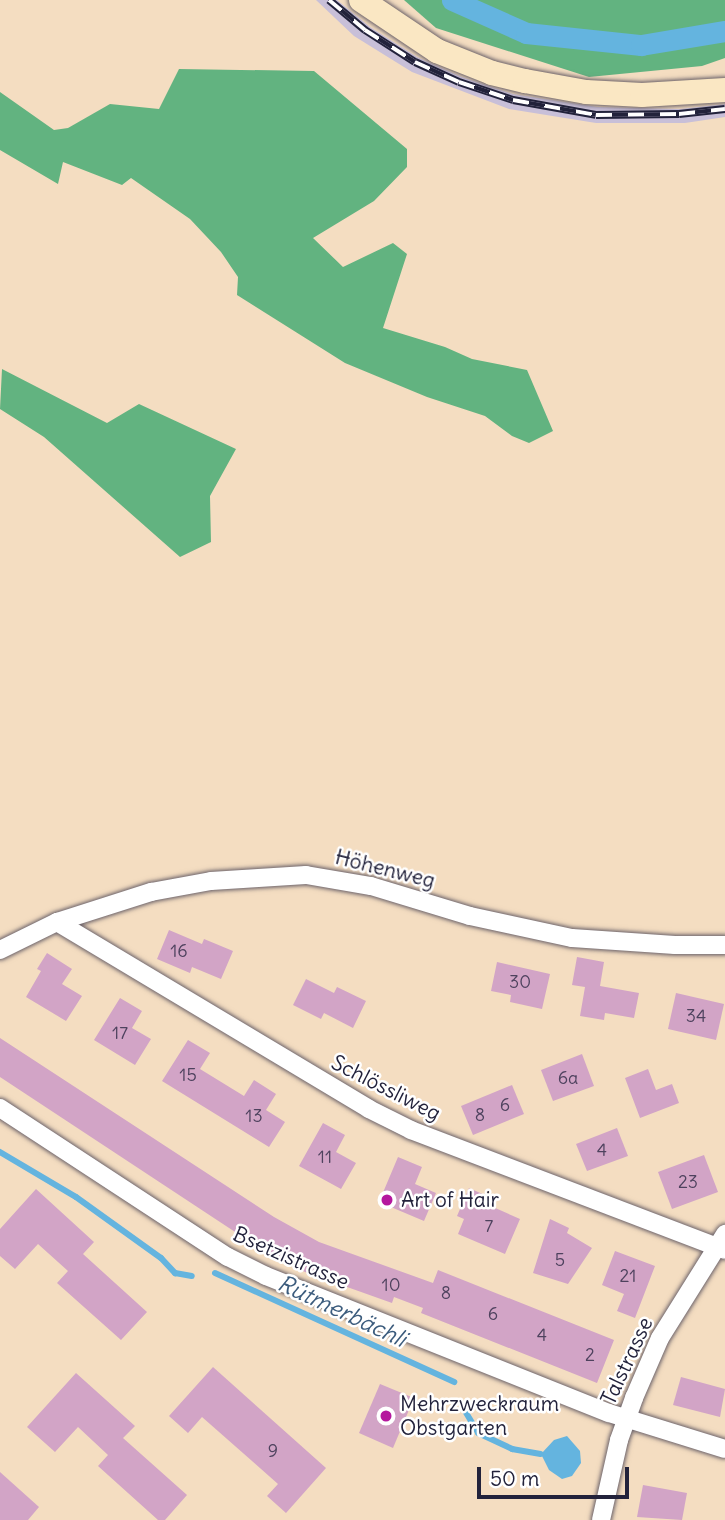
<!DOCTYPE html>
<meta charset="utf-8">
<style>
body{margin:0}
#map{position:relative;width:725px;height:1520px;overflow:hidden;background:#f4ddc1;font-family:Delius,sans-serif}
div>[style]{position:absolute}
[style*='--x']{left:calc(var(--x)*1px);top:calc(var(--y)*1px);width:calc(var(--w)*1px);rotate:calc(var(--a)*1deg)}
.industrial>*{inset:0;background:#c8bfd8}
.forest>*{inset:0;background:#62b380}
.water>*{inset:0;background:#64b4df}
.stream>*{height:6px;margin:-3px;padding:0 3px;transform-origin:3px;border-radius:3px;background:#64b4df}
.canal>*{height:21px;margin:-10.5px;padding:0 10.5px;transform-origin:10.5px;border-radius:10.5px;background:#64b4df}
.building>*{inset:0;background:#d2a4c6}
.roads{filter:drop-shadow(0 0 2px #6c636a) drop-shadow(0 0 2px #6c636a)}
.street>*{height:18px;margin:-9px;padding:0 9px;transform-origin:9px;border-radius:9px;background:#fff}
.secondary>*{height:24px;margin:-12px;padding:0 12px;transform-origin:12px;border-radius:12px;background:#fae7c3}
.rail>*{height:8px;margin-top:-4px;transform-origin:0;background:repeating-linear-gradient(90deg,#fff 0 16px,#22223b 0 32px);box-sizing:border-box;border-block:2px solid #22223b}
.dots>*{width:19px;height:19px;translate:-50% -50%;box-sizing:border-box;border:4px solid #fff;border-radius:50%}
span{translate:-50% -50%;white-space:nowrap;text-align:center;line-height:1.15;-webkit-text-stroke:5px #fff;paint-order:stroke}
.number-label{font-size:18px;color:#4e425e}
.number-label span{-webkit-text-stroke-width:0}
.street-label{font-size:21px;color:#22223b}
.poi-label{font-size:21px;color:#22223b}
.left{translate:0 -50%;text-align:left}
.water-label{font-size:23px;color:#3c5c7d;font-style:italic}
.scale{position:absolute;left:477px;top:1467px;width:152px;height:32px;box-sizing:border-box;border:4px solid #22223b;border-top:0;padding-left:9px;font-size:21px;line-height:24px;white-space:nowrap;color:#22223b;-webkit-text-stroke:5px #fff;paint-order:stroke}
</style>
<div id="map">
<div class="industrial">
<div style="clip-path:polygon(316px 0,337px 0,370px 27px,417px 57px,462px 77px,513px 94px,598px 107px,680px 109px,725px 104px,725px 117px,685px 123px,596px 123px,509px 109px,412px 72px,354px 36px)"></div>
</div>
<div class="forest">
<div style="clip-path:polygon(404px 0,725px 0,725px 58px,702px 66px,589px 77px,436px 28px)"></div>
<div style="clip-path:polygon(179px 69px,314px 71px,407px 149px,407px 167px,374px 201px,313px 238px,343px 267px,393px 243px,407px 254px,383px 328px,445px 347px,472px 359px,527px 370px,553px 431px,529px 443px,512px 436px,485px 416px,427px 397px,345px 363px,237px 295px,238px 277px,221px 252px,190px 219px,131px 178px,122px 185px,63px 162px,58px 184px,0 150px,0 92px,54px 130px,68px 128px,110px 104px,159px 109px)"></div>
<div style="clip-path:polygon(2px 369px,107px 423px,139px 404px,236px 449px,210px 496px,211px 542px,180px 557px,44px 437px,0 409px)"></div>
</div>
<div class="water">
<div style="clip-path:polygon(567px 1436px,580px 1451px,581px 1463px,572px 1476px,562px 1479px,549px 1470px,541px 1454px,554px 1440px)"></div>
</div>
<div class="stream">
<div style="--x:0;--y:1152;--w:88;--a:30.6"></div>
<div style="--x:76;--y:1197;--w:105;--a:35.7"></div>
<div style="--x:161;--y:1258;--w:21;--a:47"></div>
<div style="--x:175;--y:1273;--w:17;--a:10"></div>
<div style="--x:215;--y:1273;--w:263;--a:24.5"></div>
<div style="--x:462;--y:1406;--w:31;--a:59"></div>
<div style="--x:478;--y:1433;--w:38;--a:25"></div>
<div style="--x:512;--y:1449;--w:29;--a:10"></div>
</div>
<div class="canal">
<div style="--x:452;--y:0;--w:81;--a:24"></div>
<div style="--x:526;--y:33;--w:116;--a:6"></div>
<div style="--x:641;--y:45;--w:85;--a:-9.5"></div>
</div>
<div class="building">
<div style="clip-path:polygon(169px 930px,202px 944px,204px 939px,233px 951px,221px 979px,192px 967px,190px 973px,157px 959px)"></div>
<div style="clip-path:polygon(47px 953px,72px 969px,62px 984px,82px 996px,66px 1021px,26px 997px,41px 971px,37px 969px)"></div>
<div style="clip-path:polygon(577px 957px,604px 962px,600px 986px,639px 993px,634px 1018px,605px 1013px,604px 1020px,580px 1016px,585px 987px,572px 985px)"></div>
<div style="clip-path:polygon(497px 962px,550px 974px,542px 1009px,510px 1002px,511px 995px,491px 991px)"></div>
<div style="clip-path:polygon(306px 979px,334px 993px,337px 987px,366px 1001px,353px 1028px,324px 1013px,321px 1019px,293px 1005px)"></div>
<div style="clip-path:polygon(676px 993px,724px 1004px,716px 1040px,668px 1029px)"></div>
<div style="clip-path:polygon(120px 998px,142px 1011px,132px 1028px,151px 1039px,135px 1065px,94px 1040px)"></div>
<div style="clip-path:polygon(0 1038px,274px 1217px,319px 1242px,433px 1283px,438px 1270px,614px 1340px,597px 1383px,421px 1313px,423px 1308px,394px 1297px,392px 1303px,305px 1272px,258px 1247px,0 1077px)"></div>
<div style="clip-path:polygon(188px 1040px,210px 1053px,200px 1069px,244px 1096px,254px 1080px,276px 1094px,266px 1110px,285px 1122px,269px 1147px,162px 1081px)"></div>
<div style="clip-path:polygon(582px 1054px,594px 1086px,553px 1101px,541px 1070px)"></div>
<div style="clip-path:polygon(648px 1069px,656px 1090px,672px 1084px,679px 1103px,640px 1118px,625px 1078px)"></div>
<div style="clip-path:polygon(512px 1085px,524px 1114px,473px 1135px,461px 1106px)"></div>
<div style="clip-path:polygon(323px 1123px,345px 1135px,336px 1152px,356px 1163px,341px 1189px,299px 1166px)"></div>
<div style="clip-path:polygon(617px 1128px,628px 1156px,587px 1171px,576px 1144px)"></div>
<div style="clip-path:polygon(704px 1155px,718px 1192px,672px 1209px,658px 1172px)"></div>
<div style="clip-path:polygon(398px 1157px,422px 1167px,415px 1184px,436px 1193px,424px 1221px,379px 1202px)"></div>
<div style="clip-path:polygon(469px 1188px,487px 1196px,484px 1203px,520px 1219px,505px 1254px,458px 1234px,464px 1219px,457px 1216px)"></div>
<div style="clip-path:polygon(36px 1189px,94px 1242px,83px 1254px,147px 1312px,121px 1340px,57px 1283px,68px 1271px,38px 1244px,15px 1269px,0 1256px,0 1229px)"></div>
<div style="clip-path:polygon(550px 1219px,569px 1228px,567px 1233px,592px 1248px,568px 1284px,533px 1273px)"></div>
<div style="clip-path:polygon(615px 1251px,655px 1266px,635px 1318px,617px 1311px,624px 1294px,602px 1285px)"></div>
<div style="clip-path:polygon(213px 1367px,326px 1468px,286px 1513px,267px 1496px,278px 1484px,202px 1417px,188px 1433px,169px 1416px)"></div>
<div style="clip-path:polygon(76px 1373px,135px 1426px,123px 1438px,187px 1495px,165px 1520px,158px 1520px,98px 1466px,108px 1455px,78px 1427px,55px 1452px,27px 1427px)"></div>
<div style="clip-path:polygon(681px 1377px,725px 1389px,720px 1417px,673px 1405px)"></div>
<div style="clip-path:polygon(380px 1384px,414px 1398px,393px 1448px,359px 1433px)"></div>
<div style="clip-path:polygon(0 1472px,39px 1507px,28px 1520px,0 1520px)"></div>
<div style="clip-path:polygon(643px 1485px,687px 1493px,682px 1520px,637px 1517px)"></div>
</div>
<div class="roads">
<div class="street">
<div style="--x:57;--y:922;--w:364;--a:30.9"></div>
<div style="--x:369;--y:1109;--w:47;--a:26.6"></div>
<div style="--x:411;--y:1130;--w:336;--a:20.9"></div>
<div style="--x:0;--y:950;--w:64;--a:-26.2"></div>
<div style="--x:57;--y:922;--w:99;--a:-17.7"></div>
<div style="--x:151;--y:892;--w:61;--a:-10.4"></div>
<div style="--x:211;--y:881;--w:95;--a:-3.6"></div>
<div style="--x:306;--y:875;--w:66;--a:9.6"></div>
<div style="--x:371;--y:886;--w:103;--a:16.9"></div>
<div style="--x:470;--y:916;--w:104;--a:12.2"></div>
<div style="--x:572;--y:938;--w:103;--a:3.9"></div>
<div style="--x:675;--y:945;--w:50;--a:0"></div>
<div style="--x:0;--y:1108;--w:272;--a:33.2"></div>
<div style="--x:228;--y:1257;--w:42;--a:26.6"></div>
<div style="--x:266;--y:1276;--w:369;--a:21.8"></div>
<div style="--x:609;--y:1413;--w:121;--a:17.2"></div>
<div style="--x:601;--y:1520;--w:82;--a:-77.3"></div>
<div style="--x:619;--y:1440;--w:45;--a:-70.3"></div>
<div style="--x:634;--y:1398;--w:65;--a:-66.6"></div>
<div style="--x:660;--y:1338;--w:123;--a:-58"></div>
</div>
<div class="secondary">
<div style="--x:361;--y:0;--w:92;--a:33.9"></div>
<div style="--x:437;--y:51;--w:59;--a:21.8"></div>
<div style="--x:492;--y:73;--w:34;--a:14"></div>
<div style="--x:525;--y:81;--w:62;--a:10.2"></div>
<div style="--x:586;--y:92;--w:56;--a:3.1"></div>
<div style="--x:642;--y:95;--w:83;--a:-3.4"></div>
</div>
</div>
<div class="rail">
<div style="--x:329;--y:0;--w:47;--a:39.8"></div>
<div style="--x:365;--y:30;--w:59;--a:32.6"></div>
<div style="--x:415;--y:62;--w:48;--a:24.4"></div>
<div style="--x:459;--y:82;--w:57;--a:18.4"></div>
<div style="--x:513;--y:100;--w:84;--a:10.2"></div>
<div style="--x:596;--y:115;--w:83;--a:-0.7"></div>
<div style="--x:679;--y:114;--w:46;--a:-6.2"></div>
</div>
<div class="dots">
<div style="left:387px;top:1200px;background:#b5179e"></div>
<div style="left:386px;top:1416px;background:#b5179e"></div>
</div>
<div class="number-label">
<span style="left:179px;top:951px">16</span>
<span style="left:520px;top:982px">30</span>
<span style="left:696px;top:1016px">34</span>
<span style="left:120px;top:1033px">17</span>
<span style="left:188px;top:1075px">15</span>
<span style="left:568px;top:1078px">6a</span>
<span style="left:505px;top:1105px">6</span>
<span style="left:480px;top:1115px">8</span>
<span style="left:254px;top:1116px">13</span>
<span style="left:602px;top:1150px">4</span>
<span style="left:325px;top:1157px">11</span>
<span style="left:688px;top:1182px">23</span>
<span style="left:489px;top:1226px">7</span>
<span style="left:560px;top:1260px">5</span>
<span style="left:628px;top:1276px">21</span>
<span style="left:391px;top:1285px">10</span>
<span style="left:446px;top:1293px">8</span>
<span style="left:493px;top:1314px">6</span>
<span style="left:542px;top:1335px">4</span>
<span style="left:590px;top:1355px">2</span>
<span style="left:273px;top:1451px">9</span>
</div>
<div class="street-label">
<span style="left:385px;top:869px;rotate:14deg">Höhenweg</span>
<span style="left:386px;top:1088px;rotate:27deg">Schlössliweg</span>
<span style="left:291px;top:1258px;rotate:24deg">Bsetzistrasse</span>
<span style="left:627px;top:1361px;rotate:-65deg">Talstrasse</span>
</div>
<div class="poi-label">
<span class="left" style="left:401px;top:1200px">Art of Hair</span>
<span class="left" style="left:400px;top:1416px">Mehrzweckraum<br>Obstgarten</span>
</div>
<div class="water-label">
<span style="left:342px;top:1311px;rotate:25deg">Rütmerbächli</span>
</div>
<div class="scale">50 m</div>
</div>
